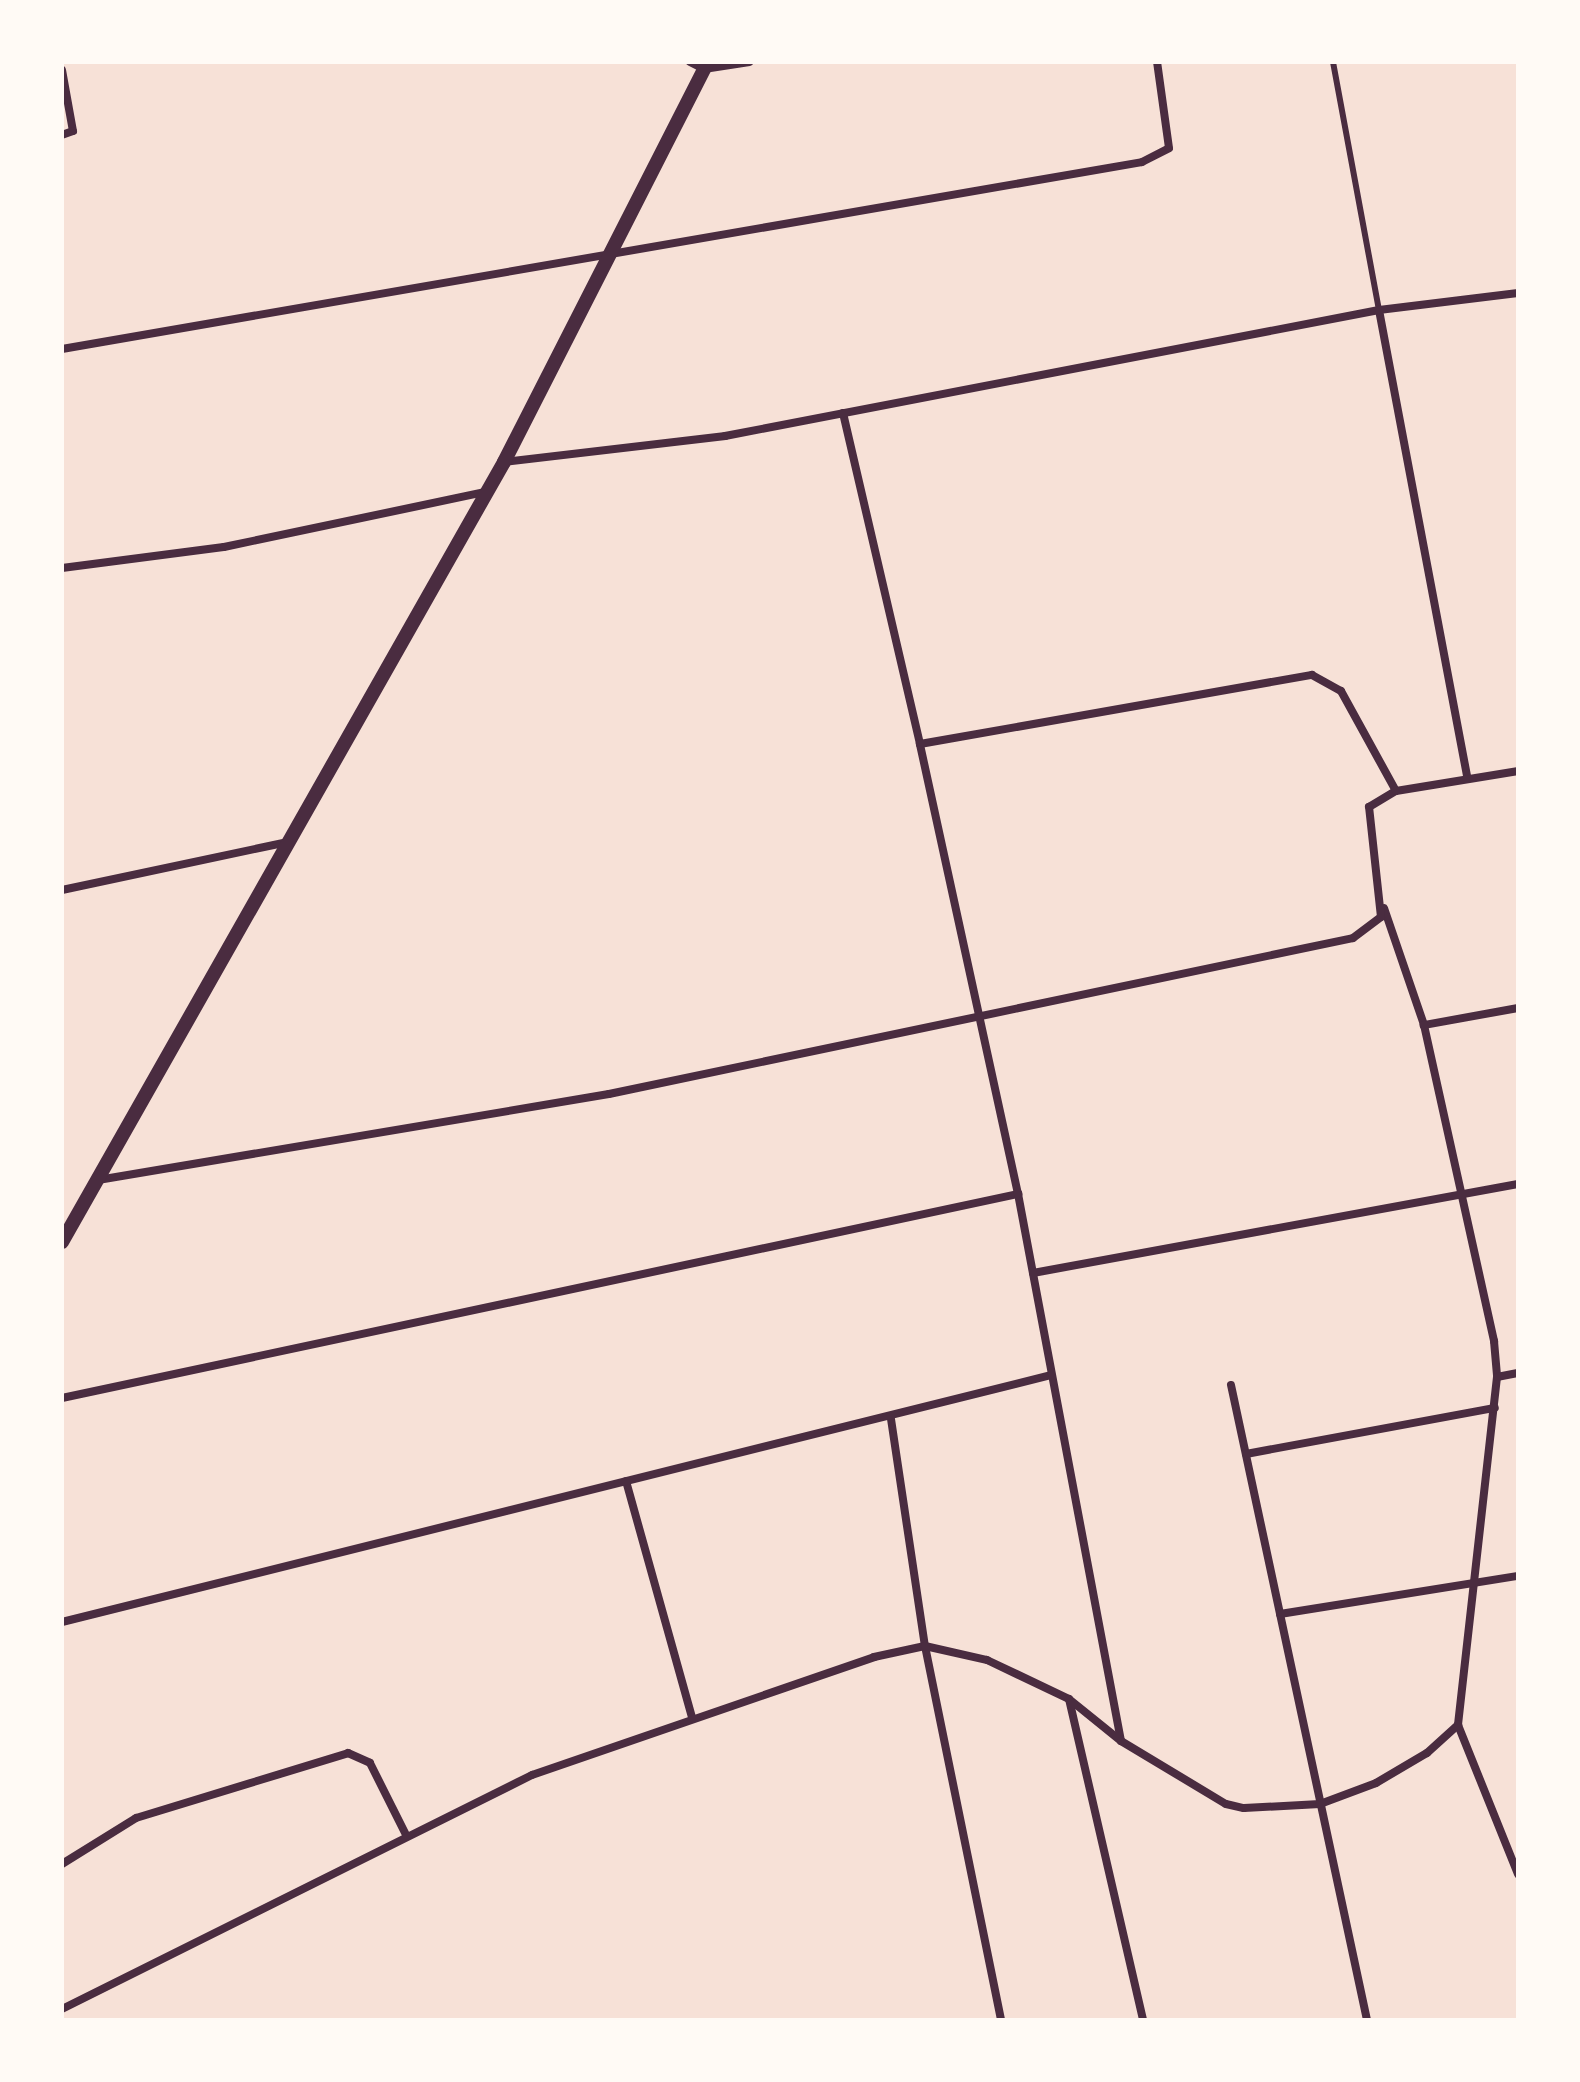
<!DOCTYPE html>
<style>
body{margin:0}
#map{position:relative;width:1580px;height:2082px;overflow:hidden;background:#f7e1d7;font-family:"Nunito Sans",sans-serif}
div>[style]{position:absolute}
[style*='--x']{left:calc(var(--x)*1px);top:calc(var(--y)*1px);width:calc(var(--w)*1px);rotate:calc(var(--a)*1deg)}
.service>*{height:6px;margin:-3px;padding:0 3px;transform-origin:3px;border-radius:3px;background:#4a2c40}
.minor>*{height:8px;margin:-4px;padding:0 4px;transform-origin:4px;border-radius:4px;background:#4a2c40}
.tertiary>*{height:14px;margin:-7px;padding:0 7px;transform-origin:7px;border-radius:7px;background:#4a2c40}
span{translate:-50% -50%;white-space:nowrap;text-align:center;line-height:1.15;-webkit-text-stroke:6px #fffaf5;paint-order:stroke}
.frame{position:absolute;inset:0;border:64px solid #fffaf5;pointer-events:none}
</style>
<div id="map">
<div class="service">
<div style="--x:1333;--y:62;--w:252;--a:79.5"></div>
</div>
<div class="minor">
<div style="--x:690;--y:62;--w:16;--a:27"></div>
<div style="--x:704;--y:69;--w:46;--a:-8.8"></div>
<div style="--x:62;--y:70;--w:62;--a:79.8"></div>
<div style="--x:73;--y:131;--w:12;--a:160"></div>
<div style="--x:1379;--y:310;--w:477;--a:79.3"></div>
<div style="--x:62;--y:349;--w:1096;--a:-9.82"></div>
<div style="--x:1142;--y:162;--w:30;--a:-27"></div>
<div style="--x:1169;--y:148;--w:87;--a:-97.9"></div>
<div style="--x:843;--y:413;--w:340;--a:76.9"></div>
<div style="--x:504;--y:462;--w:223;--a:-6.7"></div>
<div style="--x:725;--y:436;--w:666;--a:-10.91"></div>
<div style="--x:1379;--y:310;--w:140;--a:-7"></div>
<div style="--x:62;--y:568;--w:163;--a:-7.4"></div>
<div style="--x:224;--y:547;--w:267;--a:-11.9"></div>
<div style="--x:62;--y:890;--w:231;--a:-12"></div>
<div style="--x:1384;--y:908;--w:124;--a:71.1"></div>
<div style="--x:1518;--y:1008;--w:96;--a:169.7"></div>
<div style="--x:1424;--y:1025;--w:324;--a:77.5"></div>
<div style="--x:1494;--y:1341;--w:36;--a:85"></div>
<div style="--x:1497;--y:1377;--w:350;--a:96.4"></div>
<div style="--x:1458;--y:1725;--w:161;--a:68.1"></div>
<div style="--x:98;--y:1180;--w:518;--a:-9.55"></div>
<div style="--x:609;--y:1094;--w:760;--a:-11.84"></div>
<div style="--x:1353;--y:938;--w:35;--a:-37"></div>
<div style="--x:1381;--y:917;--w:111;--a:-96.2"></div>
<div style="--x:1369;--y:807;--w:31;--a:-31"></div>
<div style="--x:1396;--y:791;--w:124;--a:-9.3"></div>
<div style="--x:1033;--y:1273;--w:493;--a:-10.4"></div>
<div style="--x:1497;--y:1377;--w:21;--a:-11"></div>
<div style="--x:1231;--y:1385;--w:649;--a:77.91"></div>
<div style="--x:62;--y:1398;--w:978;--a:-12.05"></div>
<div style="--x:891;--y:1419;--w:230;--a:81.5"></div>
<div style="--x:925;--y:1646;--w:382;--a:78.5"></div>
<div style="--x:1246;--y:1454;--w:253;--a:-10.5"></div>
<div style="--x:626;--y:1481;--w:246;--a:74.4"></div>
<div style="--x:1280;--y:1614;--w:241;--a:-9.1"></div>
<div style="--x:62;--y:1622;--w:1019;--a:-14.02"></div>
<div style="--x:1069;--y:1699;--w:329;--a:77"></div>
<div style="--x:1121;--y:1741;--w:557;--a:-100.66"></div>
<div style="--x:1018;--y:1194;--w:461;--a:-102.3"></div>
<div style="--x:920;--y:744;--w:398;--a:-10"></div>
<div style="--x:1312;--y:675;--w:33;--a:29"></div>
<div style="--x:1341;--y:691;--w:114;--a:61.2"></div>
<div style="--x:62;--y:1864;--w:87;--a:-31.9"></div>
<div style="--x:136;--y:1818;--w:222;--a:-17"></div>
<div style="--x:348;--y:1753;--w:24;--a:24"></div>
<div style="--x:370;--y:1763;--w:80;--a:63.4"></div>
<div style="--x:62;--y:2009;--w:525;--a:-26.47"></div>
<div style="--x:532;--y:1775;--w:362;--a:-19"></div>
<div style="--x:874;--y:1657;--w:52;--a:-12.2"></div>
<div style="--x:925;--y:1646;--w:64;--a:12.7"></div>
<div style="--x:987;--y:1660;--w:91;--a:25.4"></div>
<div style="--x:1069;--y:1699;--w:67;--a:38.9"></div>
<div style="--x:1121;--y:1741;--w:122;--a:31"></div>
<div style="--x:1226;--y:1804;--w:18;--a:13"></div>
<div style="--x:1244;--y:1808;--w:76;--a:-3"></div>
<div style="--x:1320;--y:1804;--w:60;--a:-20.6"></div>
<div style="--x:1376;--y:1783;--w:59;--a:-30.5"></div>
<div style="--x:1427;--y:1753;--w:42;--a:-42.1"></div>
</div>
<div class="tertiary">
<div style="--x:62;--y:1242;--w:897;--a:-60.46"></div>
<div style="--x:504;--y:462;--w:449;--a:-63"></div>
</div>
<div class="frame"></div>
</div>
